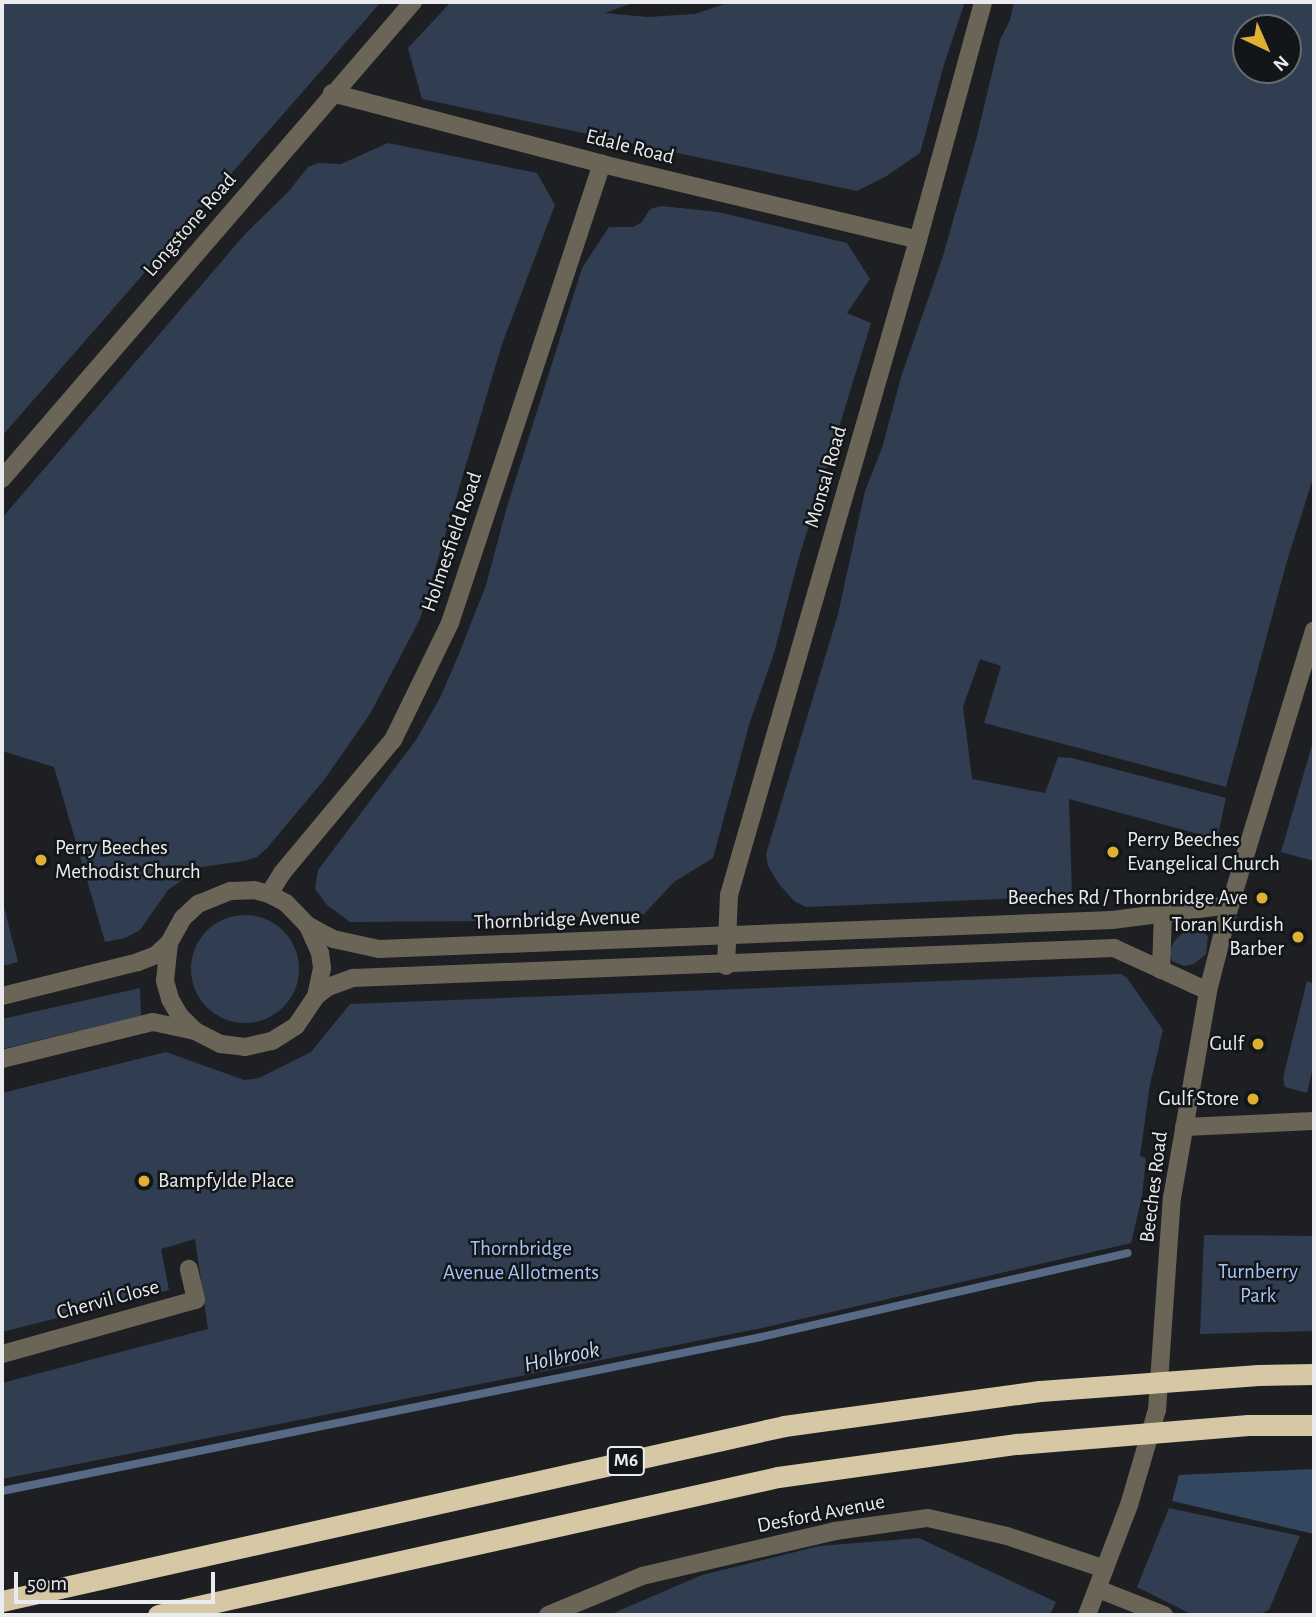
<!DOCTYPE html>
<style>
body{margin:0}
#map{position:relative;width:1316px;height:1617px;overflow:hidden;background:#1d1f23;font-family:"Alegreya Sans",sans-serif}
div>[style]{position:absolute}
[style*='--x']{left:calc(var(--x)*1px);top:calc(var(--y)*1px);width:calc(var(--w)*1px);rotate:calc(var(--a)*1deg)}
.green>*{inset:0;background:#313e52}
.round{border-radius:50%}
.forest>*{inset:0;background:#344760}
.stream>*{height:8px;margin:-4px;padding:0 4px;transform-origin:4px;border-radius:4px;background:#566a85}
.minor>*{height:18px;margin:-9px;padding:0 9px;transform-origin:9px;border-radius:9px;background:#6b6557}
.motorway>*{height:21px;margin:-10.5px;padding:0 10.5px;transform-origin:10.5px;border-radius:10.5px;background:#d7c8a5}
.motorway-bridge>*{height:21px;margin:-10.5px;padding:0 10.5px;transform-origin:10.5px;border-radius:10.5px;background:#d7c8a5}
.dots>*{width:19px;height:19px;translate:-50% -50%;box-sizing:border-box;border:4px solid #131619;border-radius:50%}
span{translate:-50% -50%;white-space:nowrap;text-align:center;line-height:1.15;-webkit-text-stroke:5px #131619;paint-order:stroke}
.shield-label span{padding:2px 5px;background:#131619;border:2px solid;border-radius:5px;-webkit-text-stroke-width:0}
.shield-label{font-size:19px;color:#eaebee;font-weight:700}
.street-label{font-size:21px;color:#eaebee}
.poi-label{font-size:21px;color:#eaebee}
.left{translate:0 -50%;text-align:left}
.right{translate:-100% -50%;text-align:right}
.park-label{font-size:21px;color:#a2c5f7}
.water-label{font-size:23px;color:#c4d9f8;font-style:italic}
.frame{position:absolute;inset:0;border:4px solid #eaebee;pointer-events:none}
.north{position:absolute;left:1232px;top:14px;width:70px;height:70px;box-sizing:border-box;background:#131619;border:2px solid #696b6e;border-radius:50%;rotate:136deg;font-size:19px;font-weight:700;line-height:28px;text-align:center;color:#eaebee}
.north::after{content:'';display:block;margin:auto;width:24px;height:32px;background:#dfb034;clip-path:polygon(50% 0,100% 100%,50% 72%,0 100%)}
.scale{position:absolute;left:14px;top:1572px;width:201px;height:32px;box-sizing:border-box;border:4px solid #eaebee;border-top:0;padding-left:9px;font-size:21px;line-height:24px;white-space:nowrap;color:#eaebee;-webkit-text-stroke:5px #131619;paint-order:stroke}
</style>
<div id="map">
<div class="green">
<div style="clip-path:polygon(2px 2px,381px 2px,2px 436px)"></div>
<div style="clip-path:polygon(451px 2px,636px 2px,604px 13px,648px 17px,695px 14px,730px 2px,965px 2px,943px 68px,920px 153px,885px 177px,857px 191px,422px 99px,408px 48px)"></div>
<div style="clip-path:polygon(evenodd,1014px 2px,1314px 2px,1314px 475px,1287px 561px,1226px 787px,984px 723px,1001px 666px,980px 659px,963px 707px,972px 779px,1045px 793px,1058px 757px,1072px 758px,1226px 798px,1217px 839px,1069px 799px,1072px 896px,806px 907px,794px 901px,779px 884px,768px 866px,766px 854px,838px 614px,865px 491px,882px 448px,902px 374px,943px 256px,976px 140px,1000px 40px,1010px 20px,1014px 2px,1246px 28px,1288px 28px,1288px 70px,1246px 70px,1246px 28px)"></div>
<div style="clip-path:polygon(388px 143px,537px 173px,555px 205px,502px 344px,420px 619px,370px 714px,324px 780px,267px 848px,257px 857px,244px 861px,201px 867px,168px 890px,140px 930px,125px 938px,105px 942px,54px 767px,2px 751px,2px 518px,246px 233px,289px 191px,308px 167px,318px 163px,341px 164px)"></div>
<div style="clip-path:polygon(661px 206px,718px 212px,847px 243px,870px 279px,847px 313px,871px 323px,798px 561px,774px 653px,750px 722px,713px 858px,674px 882px,644px 914px,486px 921px,350px 922px,327px 905px,315px 889px,318px 870px,416px 740px,440px 698px,459px 654px,486px 585px,506px 510px,582px 268px,609px 227px,633px 227px,642px 222px,650px 209px)"></div>
<div style="clip-path:polygon(1314px 738px,1314px 861px,1281px 852px)"></div>
<div style="clip-path:polygon(2px 899px,18px 962px,2px 966px)"></div>
<div class="round" style="left:191px;top:915px;width:108px;height:108px"></div>
<div style="clip-path:polygon(1201px 930px,1208px 936px,1206px 954px,1194px 964px,1184px 966px,1172px 961px,1169px 952px,1174px 941px,1183px 933px)"></div>
<div style="clip-path:polygon(1121px 974px,1127px 978px,1163px 1030px,1150px 1084px,1140px 1156px,1146px 1158px,1142px 1196px,1131px 1243px,762px 1328px,2px 1479px,2px 1383px,208px 1329px,195px 1239px,161px 1249px,169px 1290px,2px 1332px,2px 1093px,166px 1052px,244px 1080px,259px 1078px,311px 1052px,350px 1004px)"></div>
<div style="clip-path:polygon(1307px 981px,1314px 984px,1314px 1063px,1307px 1093px,1285px 1087px,1283px 1078px)"></div>
<div style="clip-path:polygon(140px 988px,141px 1016px,2px 1049px,2px 1019px)"></div>
<div style="clip-path:polygon(1204px 1235px,1314px 1236px,1314px 1331px,1200px 1334px)"></div>
<div style="clip-path:polygon(1169px 1508px,1300px 1536px,1269px 1610px,1258px 1615px,1193px 1615px,1137px 1587px)"></div>
<div style="clip-path:polygon(919px 1538px,1056px 1602px,1050px 1615px,609px 1615px,702px 1575px,819px 1546px)"></div>
</div>
<div class="forest">
<div style="clip-path:polygon(1314px 1469px,1314px 1534px,1172px 1501px,1179px 1475px)"></div>
</div>
<div class="stream">
<div style="--x:2;--y:1491;--w:774;--a:-11.47"></div>
<div style="--x:761;--y:1337;--w:376;--a:-12.9"></div>
</div>
<div class="minor">
<div style="--x:332;--y:93;--w:279;--a:14.7"></div>
<div style="--x:602;--y:164;--w:325;--a:13.5"></div>
<div style="--x:2;--y:479;--w:630;--a:-49.25"></div>
<div style="--x:269;--y:894;--w:25;--a:-58"></div>
<div style="--x:282;--y:873;--w:173;--a:-50.2"></div>
<div style="--x:393;--y:740;--w:130;--a:-64"></div>
<div style="--x:450;--y:623;--w:484;--a:-71.7"></div>
<div style="--x:308;--y:926;--w:30;--a:66"></div>
<div style="--x:320;--y:953;--w:15;--a:82"></div>
<div style="--x:322;--y:968;--w:29;--a:102"></div>
<div style="--x:169;--y:943;--w:38;--a:96"></div>
<div style="--x:165;--y:981;--w:19;--a:74"></div>
<div style="--x:170;--y:999;--w:20;--a:60"></div>
<div style="--x:180;--y:1016;--w:21;--a:45"></div>
<div style="--x:726;--y:966;--w:71;--a:-87.6"></div>
<div style="--x:729;--y:895;--w:682;--a:-73.9"></div>
<div style="--x:918;--y:240;--w:247;--a:-74.7"></div>
<div style="--x:1161;--y:970;--w:56;--a:-88"></div>
<div style="--x:2;--y:996;--w:140;--a:-14"></div>
<div style="--x:138;--y:962;--w:19;--a:-21"></div>
<div style="--x:156;--y:955;--w:18;--a:-43"></div>
<div style="--x:169;--y:943;--w:29;--a:-61"></div>
<div style="--x:183;--y:918;--w:21;--a:-43"></div>
<div style="--x:198;--y:904;--w:35;--a:-22"></div>
<div style="--x:231;--y:891;--w:23;--a:-2"></div>
<div style="--x:254;--y:890;--w:16;--a:15"></div>
<div style="--x:269;--y:894;--w:19;--a:28"></div>
<div style="--x:286;--y:903;--w:30;--a:46"></div>
<div style="--x:307;--y:925;--w:30;--a:28"></div>
<div style="--x:333;--y:939;--w:47;--a:12.3"></div>
<div style="--x:379;--y:949;--w:734;--a:-2.27"></div>
<div style="--x:1112;--y:920;--w:119;--a:-7.2"></div>
<div style="--x:2;--y:1059;--w:155;--a:-13.8"></div>
<div style="--x:153;--y:1022;--w:43;--a:12.1"></div>
<div style="--x:195;--y:1031;--w:29;--a:27"></div>
<div style="--x:221;--y:1044;--w:24;--a:7"></div>
<div style="--x:245;--y:1047;--w:28;--a:-13"></div>
<div style="--x:272;--y:1041;--w:28;--a:-32"></div>
<div style="--x:296;--y:1026;--w:36;--a:-56"></div>
<div style="--x:316;--y:996;--w:15;--a:-37"></div>
<div style="--x:328;--y:987;--w:27;--a:-20"></div>
<div style="--x:353;--y:978;--w:762;--a:-2.26"></div>
<div style="--x:1114;--y:948;--w:103;--a:24.6"></div>
<div style="--x:1184;--y:1127;--w:130;--a:-2.6"></div>
<div style="--x:2;--y:1354;--w:201;--a:-15.6"></div>
<div style="--x:196;--y:1300;--w:32;--a:-103"></div>
<div style="--x:1098;--y:1589;--w:71;--a:21.5"></div>
<div style="--x:548;--y:1615;--w:102;--a:-22.5"></div>
<div style="--x:642;--y:1576;--w:198;--a:-13.1"></div>
<div style="--x:835;--y:1531;--w:94;--a:-8"></div>
<div style="--x:928;--y:1518;--w:81;--a:12.8"></div>
<div style="--x:1007;--y:1536;--w:103;--a:18.6"></div>
<div style="--x:1087;--y:1615;--w:118;--a:-69.1"></div>
<div style="--x:1129;--y:1505;--w:99;--a:-73.6"></div>
<div style="--x:1157;--y:1410;--w:213;--a:-86"></div>
<div style="--x:1172;--y:1198;--w:210;--a:-80.1"></div>
<div style="--x:1208;--y:991;--w:89;--a:-75.7"></div>
<div style="--x:1230;--y:905;--w:287;--a:-73"></div>
</div>
<div class="motorway">
<div style="--x:1258;--y:1375;--w:56;--a:-1"></div>
<div style="--x:1248;--y:1425;--w:66;--a:0"></div>
</div>
<div class="motorway-bridge">
<div style="--x:2;--y:1601;--w:801;--a:-12.61"></div>
<div style="--x:784;--y:1426;--w:258;--a:-7.8"></div>
<div style="--x:1040;--y:1391;--w:219;--a:-4.2"></div>
<div style="--x:158;--y:1615;--w:635;--a:-12.55"></div>
<div style="--x:778;--y:1477;--w:241;--a:-7.9"></div>
<div style="--x:1017;--y:1444;--w:232;--a:-4.7"></div>
</div>
<div class="dots">
<div style="left:1113px;top:852px;background:#dfb034"></div>
<div style="left:41px;top:860px;background:#dfb034"></div>
<div style="left:1262px;top:898px;background:#dfb034"></div>
<div style="left:1298px;top:937px;background:#dfb034"></div>
<div style="left:1258px;top:1044px;background:#dfb034"></div>
<div style="left:1253px;top:1099px;background:#dfb034"></div>
<div style="left:144px;top:1181px;background:#dfb034"></div>
</div>
<div class="shield-label">
<span style="left:626px;top:1461px">M6</span>
</div>
<div class="street-label">
<span style="left:630px;top:147px;rotate:14deg">Edale Road</span>
<span style="left:190px;top:225px;rotate:-49deg">Longstone Road</span>
<span style="left:826px;top:477px;rotate:-74deg">Monsal Road</span>
<span style="left:452px;top:542px;rotate:-71deg">Holmesfield Road</span>
<span style="left:557px;top:920px;rotate:-2deg">Thornbridge Avenue</span>
<span style="left:1154px;top:1187px;rotate:-83deg">Beeches Road</span>
<span style="left:108px;top:1300px;rotate:-15deg">Chervil Close</span>
<span style="left:821px;top:1514px;rotate:-11deg">Desford Avenue</span>
</div>
<div class="poi-label">
<span class="left" style="left:1127px;top:852px">Perry Beeches<br>Evangelical Church</span>
<span class="left" style="left:55px;top:860px">Perry Beeches<br>Methodist Church</span>
<span class="right" style="left:1248px;top:898px">Beeches Rd / Thornbridge Ave</span>
<span class="right" style="left:1284px;top:937px">Toran Kurdish<br>Barber</span>
<span class="right" style="left:1244px;top:1044px">Gulf</span>
<span class="right" style="left:1239px;top:1099px">Gulf Store</span>
<span class="left" style="left:158px;top:1181px">Bampfylde Place</span>
</div>
<div class="park-label">
<span style="left:521px;top:1261px">Thornbridge<br>Avenue Allotments</span>
<span style="left:1258px;top:1284px">Turnberry<br>Park</span>
</div>
<div class="water-label">
<span style="left:562px;top:1358px;rotate:-12deg">Holbrook</span>
</div>
<div class="frame"></div>
<div class="north">N</div>
<div class="scale">50 m</div>
</div>
